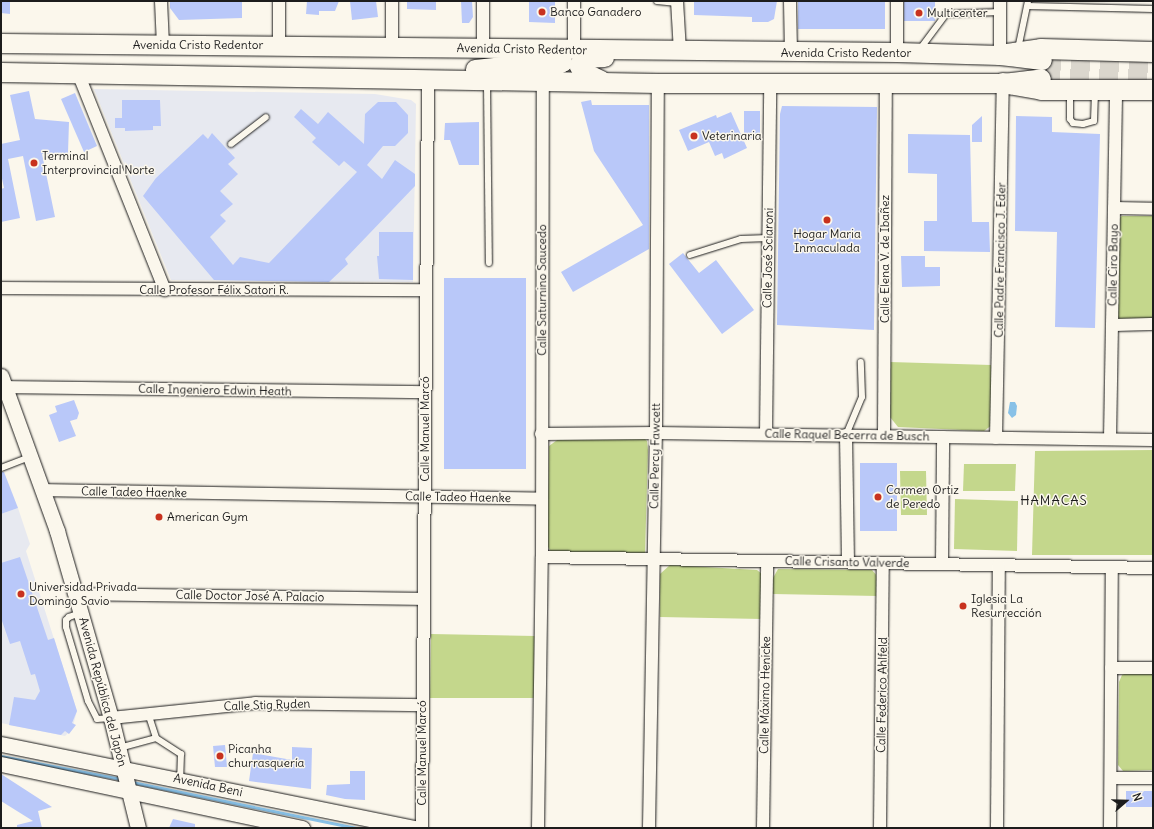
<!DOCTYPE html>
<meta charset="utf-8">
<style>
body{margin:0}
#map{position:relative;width:1154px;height:829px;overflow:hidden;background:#fbf7ec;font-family:Delius,sans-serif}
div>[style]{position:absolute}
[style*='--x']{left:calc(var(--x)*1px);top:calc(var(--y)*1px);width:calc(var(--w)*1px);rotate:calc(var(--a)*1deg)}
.built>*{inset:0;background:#e7e9f0}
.green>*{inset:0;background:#c4d78c}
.water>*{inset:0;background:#88c1e7}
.stream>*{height:3px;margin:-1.5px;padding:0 1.5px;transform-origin:1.5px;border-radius:1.5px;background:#88c1e7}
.building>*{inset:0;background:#b9c8f9}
.primary-tunnel>*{height:19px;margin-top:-9.5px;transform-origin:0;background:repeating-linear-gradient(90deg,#dad6cd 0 19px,transparent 0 29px)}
.roads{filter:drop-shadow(0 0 1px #1c1c1c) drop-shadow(0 0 1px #1c1c1c)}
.service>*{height:6px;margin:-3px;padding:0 3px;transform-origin:3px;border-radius:3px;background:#fbf7ec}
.minor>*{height:12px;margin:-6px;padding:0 6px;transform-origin:6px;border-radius:6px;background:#fbf7ec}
.tertiary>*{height:15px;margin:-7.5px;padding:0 7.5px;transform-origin:7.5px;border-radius:7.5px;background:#fbf7ec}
.primary>*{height:19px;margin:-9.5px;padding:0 9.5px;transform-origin:9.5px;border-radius:9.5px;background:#fbf7ec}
.trunk>*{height:20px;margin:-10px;padding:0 10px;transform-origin:10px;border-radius:10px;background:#fbf7ec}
.dots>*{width:11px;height:11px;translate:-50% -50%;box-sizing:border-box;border:2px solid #fbf7ec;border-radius:50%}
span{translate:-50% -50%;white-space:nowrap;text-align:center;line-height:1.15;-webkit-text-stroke:3px #fbf7ec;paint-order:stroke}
.poi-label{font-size:12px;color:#1c1c1c}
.left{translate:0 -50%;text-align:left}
.street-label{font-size:12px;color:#1c1c1c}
.neighbourhood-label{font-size:13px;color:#1c1c1c;letter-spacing:1px}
.frame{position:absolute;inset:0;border:2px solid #1c1c1c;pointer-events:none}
.north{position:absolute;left:1106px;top:781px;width:40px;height:40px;-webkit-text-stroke:3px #fbf7ec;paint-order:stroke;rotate:70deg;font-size:11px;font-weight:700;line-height:16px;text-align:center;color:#1c1c1c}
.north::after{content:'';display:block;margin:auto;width:14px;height:18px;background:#1c1c1c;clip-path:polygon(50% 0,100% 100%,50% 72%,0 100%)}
</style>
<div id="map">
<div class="built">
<div style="clip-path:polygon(94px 89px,375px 94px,411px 100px,416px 104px,413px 282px,171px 280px)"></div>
<div style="clip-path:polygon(18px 508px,30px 544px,26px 551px,77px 711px,72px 729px,65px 736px,1px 723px,1px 514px)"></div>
</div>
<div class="green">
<div style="clip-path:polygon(1122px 216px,1153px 216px,1153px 319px,1120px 320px,1115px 317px,1115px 221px)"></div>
<div style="clip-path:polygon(890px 362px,991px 365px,992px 425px,984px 431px,898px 427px,890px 417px)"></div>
<div style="clip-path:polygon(643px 437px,647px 441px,648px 450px,645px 553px,551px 552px,547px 545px,549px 446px,560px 438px)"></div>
<div style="clip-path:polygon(1153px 450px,1153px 555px,1032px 555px,1035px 451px)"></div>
<div style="clip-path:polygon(964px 464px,1016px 464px,1015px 491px,963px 491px)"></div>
<div style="clip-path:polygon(900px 471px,926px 471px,927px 515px,901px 515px)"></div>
<div style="clip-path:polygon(955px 499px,1018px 501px,1017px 551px,954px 549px)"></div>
<div style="clip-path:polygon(670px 565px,757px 570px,762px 574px,762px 619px,660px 617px,660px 574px)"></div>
<div style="clip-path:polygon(778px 569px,872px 570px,878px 577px,878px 596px,773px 594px,773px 578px)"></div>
<div style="clip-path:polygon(431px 634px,535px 636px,534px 698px,430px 698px)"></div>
<div style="clip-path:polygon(1127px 673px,1153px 673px,1153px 770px,1123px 771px,1118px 765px,1119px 682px,1122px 675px)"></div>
</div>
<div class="water">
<div style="clip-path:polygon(1010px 402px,1015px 402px,1017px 406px,1016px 415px,1012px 418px,1008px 413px)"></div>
</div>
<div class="stream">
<div style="--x:1;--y:756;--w:122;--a:10.9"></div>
<div style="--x:132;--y:782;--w:229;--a:11.6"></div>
</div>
<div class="building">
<div style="clip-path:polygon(1px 1px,10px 1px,10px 14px,1px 13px)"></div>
<div style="clip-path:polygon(170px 1px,242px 1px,242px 18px,179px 20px,170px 8px)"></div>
<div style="clip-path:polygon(307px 1px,339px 1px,335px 11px,319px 11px,319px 15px,306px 14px)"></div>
<div style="clip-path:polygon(350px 1px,376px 1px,378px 17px,352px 20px)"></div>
<div style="clip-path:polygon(407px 1px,436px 1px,436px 10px,407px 9px)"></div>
<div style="clip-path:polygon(461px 1px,472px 1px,473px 17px,469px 23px,462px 23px)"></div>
<div style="clip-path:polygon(529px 1px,555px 1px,555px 23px,529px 22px)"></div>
<div style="clip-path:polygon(694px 1px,777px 1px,774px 19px,768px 22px,752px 22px,752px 17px,694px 15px)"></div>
<div style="clip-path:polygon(798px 1px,885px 1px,885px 29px,798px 29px)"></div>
<div style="clip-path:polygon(904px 1px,935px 1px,935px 21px,904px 21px)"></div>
<div style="clip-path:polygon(29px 91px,35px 119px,69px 122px,68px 153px,42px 154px,55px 217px,36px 221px,23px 156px,8px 159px,20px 218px,1px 222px,1px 189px,4px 188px,1px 174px,1px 144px,20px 140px,10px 95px)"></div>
<div style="clip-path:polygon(75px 93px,97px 146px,84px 152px,61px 99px)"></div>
<div style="clip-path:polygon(122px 100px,160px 100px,161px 126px,153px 126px,153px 130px,125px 131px,125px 128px,115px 128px,115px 118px,122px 118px)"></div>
<div style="clip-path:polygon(591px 100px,592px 105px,649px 105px,649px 249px,573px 292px,561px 272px,643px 225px,594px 151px,581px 102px)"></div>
<div style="clip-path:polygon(378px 102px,396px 102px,408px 115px,408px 133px,395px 146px,383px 146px,367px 165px,382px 179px,395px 160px,415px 174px,415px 186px,345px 259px,348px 264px,329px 282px,214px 280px,143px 196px,156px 178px,203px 134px,208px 139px,212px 133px,235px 158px,228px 164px,238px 174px,220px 191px,233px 204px,220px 215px,226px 221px,210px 237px,233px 265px,240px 257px,269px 263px,357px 172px,344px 161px,339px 166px,312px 142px,316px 138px,294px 117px,301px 109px,318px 124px,328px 112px,364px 144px,365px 114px)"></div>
<div style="clip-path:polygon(782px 106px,877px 107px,874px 330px,777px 325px,780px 114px)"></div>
<div style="clip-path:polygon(744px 111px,760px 111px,760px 139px,744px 138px)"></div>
<div style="clip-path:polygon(731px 112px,747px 148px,724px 159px,722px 153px,715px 156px,709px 142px,688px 151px,679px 130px,716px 115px,717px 118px)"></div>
<div style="clip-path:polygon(982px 116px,982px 142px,972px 142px,972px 125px)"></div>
<div style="clip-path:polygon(1016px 116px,1052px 117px,1052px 132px,1100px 134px,1095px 328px,1055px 327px,1057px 232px,1015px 231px)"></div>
<div style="clip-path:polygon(479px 122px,479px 165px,459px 165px,450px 140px,444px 140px,445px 123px)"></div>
<div style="clip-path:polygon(908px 134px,970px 135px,972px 222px,989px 222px,990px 252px,924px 251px,924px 221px,937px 221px,937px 174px,908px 173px)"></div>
<div style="clip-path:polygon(379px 232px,413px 232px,413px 280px,379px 279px,377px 256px,379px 256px)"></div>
<div style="clip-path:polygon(683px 253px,699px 273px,716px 260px,754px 310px,722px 334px,669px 264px)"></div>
<div style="clip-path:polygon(901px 256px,925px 256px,925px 267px,940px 267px,940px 286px,902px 287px)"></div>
<div style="clip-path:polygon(444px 278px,526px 278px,526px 469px,444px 469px)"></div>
<div style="clip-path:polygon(74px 400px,79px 413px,77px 419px,70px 421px,76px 436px,59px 442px,49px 415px,57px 412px,55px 406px)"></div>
<div style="clip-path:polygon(860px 463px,897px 463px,897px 531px,860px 531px)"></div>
<div style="clip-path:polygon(1px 472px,4px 472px,18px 508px,1px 514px)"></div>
<div style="clip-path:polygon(20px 557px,48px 640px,54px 638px,77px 711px,72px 723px,76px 725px,69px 734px,65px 731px,61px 735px,9px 725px,14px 697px,35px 700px,40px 691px,35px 674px,31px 675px,20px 641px,10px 644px,1px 618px,1px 563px)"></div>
<div style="clip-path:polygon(225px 745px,227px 767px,215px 767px,213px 746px)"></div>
<div style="clip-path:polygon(292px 747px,312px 748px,311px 789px,249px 781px,253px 753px,292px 760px)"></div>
<div style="clip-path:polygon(350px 771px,365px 771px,365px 800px,345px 799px,326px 795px,327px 785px,350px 784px)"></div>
<div style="clip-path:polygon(1px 774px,52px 807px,38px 811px,42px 828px,17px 828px,17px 825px,33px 821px,1px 801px)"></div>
<div style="clip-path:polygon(1126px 791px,1153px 791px,1153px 807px,1126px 807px)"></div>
<div style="clip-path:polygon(173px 819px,195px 824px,195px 828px,169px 828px)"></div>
</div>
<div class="primary-tunnel">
<div style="--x:1042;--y:60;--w:111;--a:1.5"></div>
<div style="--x:1041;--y:78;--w:112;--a:0"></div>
</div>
<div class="roads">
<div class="service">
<div style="--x:657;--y:1;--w:20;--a:6"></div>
<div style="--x:1028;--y:6;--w:125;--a:1.4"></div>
<div style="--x:920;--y:49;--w:44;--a:-53.4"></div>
<div style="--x:946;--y:14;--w:54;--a:-2.1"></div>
<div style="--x:1018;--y:49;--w:49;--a:-78.2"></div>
<div style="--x:487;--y:83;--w:180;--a:89.4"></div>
<div style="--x:1070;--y:92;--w:27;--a:90"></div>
<div style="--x:1070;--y:119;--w:5;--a:53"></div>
<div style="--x:1073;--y:123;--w:10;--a:6"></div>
<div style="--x:1083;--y:124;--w:11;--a:-15"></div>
<div style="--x:1094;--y:121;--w:28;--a:-88"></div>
<div style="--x:231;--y:144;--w:44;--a:-37.6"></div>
<div style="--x:690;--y:255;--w:53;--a:-17.4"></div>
<div style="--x:741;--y:239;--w:27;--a:-2"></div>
<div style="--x:846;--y:435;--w:41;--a:-67.2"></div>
<div style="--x:862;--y:397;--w:35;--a:-92"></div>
<div style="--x:1;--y:468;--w:31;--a:-21"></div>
<div style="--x:80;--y:613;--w:12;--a:160"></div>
<div style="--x:69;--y:617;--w:4;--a:135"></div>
<div style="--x:66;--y:620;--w:7;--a:90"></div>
<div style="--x:66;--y:627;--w:77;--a:73.4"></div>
<div style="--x:88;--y:701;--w:20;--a:63"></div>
<div style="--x:97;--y:719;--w:14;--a:-4"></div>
<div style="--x:148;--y:713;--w:26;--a:72"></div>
<div style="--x:156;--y:738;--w:30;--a:33"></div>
<div style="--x:181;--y:754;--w:26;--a:92"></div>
<div style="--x:119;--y:748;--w:38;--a:-15"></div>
</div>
<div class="minor">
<div style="--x:161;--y:1;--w:44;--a:87.4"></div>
<div style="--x:279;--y:1;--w:44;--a:90"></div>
<div style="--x:392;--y:1;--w:46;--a:90"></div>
<div style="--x:677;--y:1;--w:50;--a:86.6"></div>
<div style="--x:790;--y:1;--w:52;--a:88.9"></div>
<div style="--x:483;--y:48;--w:47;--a:-90"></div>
<div style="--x:574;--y:49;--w:48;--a:-90"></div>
<div style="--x:897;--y:52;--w:51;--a:-90"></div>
<div style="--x:1000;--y:55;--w:54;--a:-90"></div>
<div style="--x:78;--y:73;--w:234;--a:68.2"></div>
<div style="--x:1114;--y:208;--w:39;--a:1"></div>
<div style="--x:1;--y:288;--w:425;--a:0.3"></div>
<div style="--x:1112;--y:325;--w:41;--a:-1.4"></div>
<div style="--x:5;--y:387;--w:420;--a:0.7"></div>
<div style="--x:541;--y:434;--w:115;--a:-0.5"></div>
<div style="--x:656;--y:433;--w:497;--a:0.8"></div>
<div style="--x:766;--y:434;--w:351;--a:-89.3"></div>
<div style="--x:846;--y:435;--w:127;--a:89.1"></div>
<div style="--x:884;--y:436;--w:353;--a:-89.7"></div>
<div style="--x:996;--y:438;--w:355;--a:-88.9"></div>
<div style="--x:1110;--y:439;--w:349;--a:-89"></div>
<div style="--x:44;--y:490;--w:498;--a:1"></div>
<div style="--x:542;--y:557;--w:611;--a:1.03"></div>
<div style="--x:942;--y:564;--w:127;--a:-89.5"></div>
<div style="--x:76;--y:594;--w:347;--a:0.8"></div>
<div style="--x:1111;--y:668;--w:42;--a:0"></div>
<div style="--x:111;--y:718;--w:145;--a:-5.9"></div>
<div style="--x:255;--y:703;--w:168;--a:0.7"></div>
<div style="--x:1111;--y:778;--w:42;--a:0"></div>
<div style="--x:422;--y:828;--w:750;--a:-89.54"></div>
<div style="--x:538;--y:828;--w:271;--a:-89.2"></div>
<div style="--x:542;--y:557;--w:476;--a:-89.9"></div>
<div style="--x:649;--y:828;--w:395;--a:-89"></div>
<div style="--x:656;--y:433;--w:350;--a:-89.7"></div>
<div style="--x:763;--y:828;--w:267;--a:-89.1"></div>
<div style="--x:880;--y:828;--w:265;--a:-89.4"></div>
<div style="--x:997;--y:828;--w:263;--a:-89.6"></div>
<div style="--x:1110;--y:828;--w:261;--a:-89.6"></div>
</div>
<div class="tertiary">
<div style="--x:1;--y:376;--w:165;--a:70.1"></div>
<div style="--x:57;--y:531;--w:195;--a:73.9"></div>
<div style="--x:111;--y:718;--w:113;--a:76.2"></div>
<div style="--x:1;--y:744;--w:422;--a:11.5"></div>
<div style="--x:1;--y:764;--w:308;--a:12"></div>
</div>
<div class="primary">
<div style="--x:1;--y:43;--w:896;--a:0.58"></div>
<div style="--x:897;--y:52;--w:103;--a:1.7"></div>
<div style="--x:1000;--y:55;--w:42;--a:6.8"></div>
<div style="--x:475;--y:69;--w:48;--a:-5.9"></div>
<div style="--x:523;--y:64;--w:33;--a:2"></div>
<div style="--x:556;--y:65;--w:7;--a:-27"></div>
<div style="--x:562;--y:62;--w:10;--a:-107"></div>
<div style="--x:559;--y:52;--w:14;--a:-172"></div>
<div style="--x:1;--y:72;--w:657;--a:0.96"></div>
<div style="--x:658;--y:83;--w:345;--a:0"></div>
<div style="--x:1003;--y:83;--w:38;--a:-7"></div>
<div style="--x:601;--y:80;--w:19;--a:-155"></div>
<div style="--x:584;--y:72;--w:8;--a:-130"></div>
<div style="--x:579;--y:66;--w:5;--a:-68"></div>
<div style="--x:581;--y:61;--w:6;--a:-31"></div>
<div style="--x:586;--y:58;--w:18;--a:-3"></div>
</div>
<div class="trunk">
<div style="--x:1000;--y:55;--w:41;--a:-8.3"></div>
<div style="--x:1041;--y:49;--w:112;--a:1.5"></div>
<div style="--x:1003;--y:83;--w:39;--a:10"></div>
<div style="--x:1041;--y:90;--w:112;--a:0"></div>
</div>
</div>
<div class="dots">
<div style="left:542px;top:12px;background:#c8321e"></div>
<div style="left:919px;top:13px;background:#c8321e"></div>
<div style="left:694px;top:136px;background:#c8321e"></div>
<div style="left:34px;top:163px;background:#c8321e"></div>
<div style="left:827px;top:220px;background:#c8321e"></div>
<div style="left:878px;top:497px;background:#c8321e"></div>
<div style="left:159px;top:517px;background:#c8321e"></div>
<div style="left:21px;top:594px;background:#c8321e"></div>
<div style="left:963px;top:606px;background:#c8321e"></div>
<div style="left:220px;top:756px;background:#c8321e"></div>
</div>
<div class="poi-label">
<span class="left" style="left:550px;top:12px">Banco Ganadero</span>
<span class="left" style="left:927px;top:13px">Multicenter</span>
<span class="left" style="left:702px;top:136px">Veterinaria</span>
<span class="left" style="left:42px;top:163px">Terminal<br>Interprovincial Norte</span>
<span style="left:827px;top:241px">Hogar Maria<br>Inmaculada</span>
<span class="left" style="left:886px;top:497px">Carmen Ortiz<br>de Peredo</span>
<span class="left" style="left:167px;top:517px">American Gym</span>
<span class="left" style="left:29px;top:594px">Universidad Privada<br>Domingo Savio</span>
<span class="left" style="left:971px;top:606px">Iglesia La<br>Resurrección</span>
<span class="left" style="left:228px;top:756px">Picanha<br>churrasquería</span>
</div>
<div class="street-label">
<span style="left:198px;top:45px">Avenida Cristo Redentor</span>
<span style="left:522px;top:49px;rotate:1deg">Avenida Cristo Redentor</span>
<span style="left:846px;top:53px">Avenida Cristo Redentor</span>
<span style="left:768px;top:258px;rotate:-89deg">Calle José Sciaroni</span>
<span style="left:885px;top:259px;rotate:-90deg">Calle Elena V. de Ibañez</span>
<span style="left:1000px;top:260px;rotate:-89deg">Calle Padre Francisco J. Eder</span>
<span style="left:1113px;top:265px;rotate:-89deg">Calle Ciro Bayo</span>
<span style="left:214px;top:290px">Calle Profesor Félix Satori R.</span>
<span style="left:542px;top:290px;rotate:-90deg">Calle Saturnino Saucedo</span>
<span style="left:215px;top:390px;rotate:1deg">Calle Ingeniero Edwin Heath</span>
<span style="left:425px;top:429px;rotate:-90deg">Calle Manuel Marcó</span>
<span style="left:847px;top:435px;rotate:1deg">Calle Raquel Becerra de Busch</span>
<span style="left:655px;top:456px;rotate:-89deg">Calle Percy Fawcett</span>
<span style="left:134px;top:492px;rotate:1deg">Calle Tadeo Haenke</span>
<span style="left:458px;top:497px;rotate:1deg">Calle Tadeo Haenke</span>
<span style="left:847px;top:562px;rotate:1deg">Calle Crisanto Valverde</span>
<span style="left:250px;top:596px;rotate:1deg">Calle Doctor José A. Palacio</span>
<span style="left:103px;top:692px;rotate:75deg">Avenida República del Japón</span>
<span style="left:765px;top:695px;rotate:-89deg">Calle Máximo Henicke</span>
<span style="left:882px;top:695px;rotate:-89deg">Calle Federico Ahlfeld</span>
<span style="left:267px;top:705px;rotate:-2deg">Calle Stig Ryden</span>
<span style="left:422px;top:753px;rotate:-90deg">Calle Manuel Marcó</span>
<span style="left:208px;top:785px;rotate:12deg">Avenida Beni</span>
</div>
<div class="neighbourhood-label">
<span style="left:1054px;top:501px">HAMACAS</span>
</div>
<div class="frame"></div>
<div class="north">N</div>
</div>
